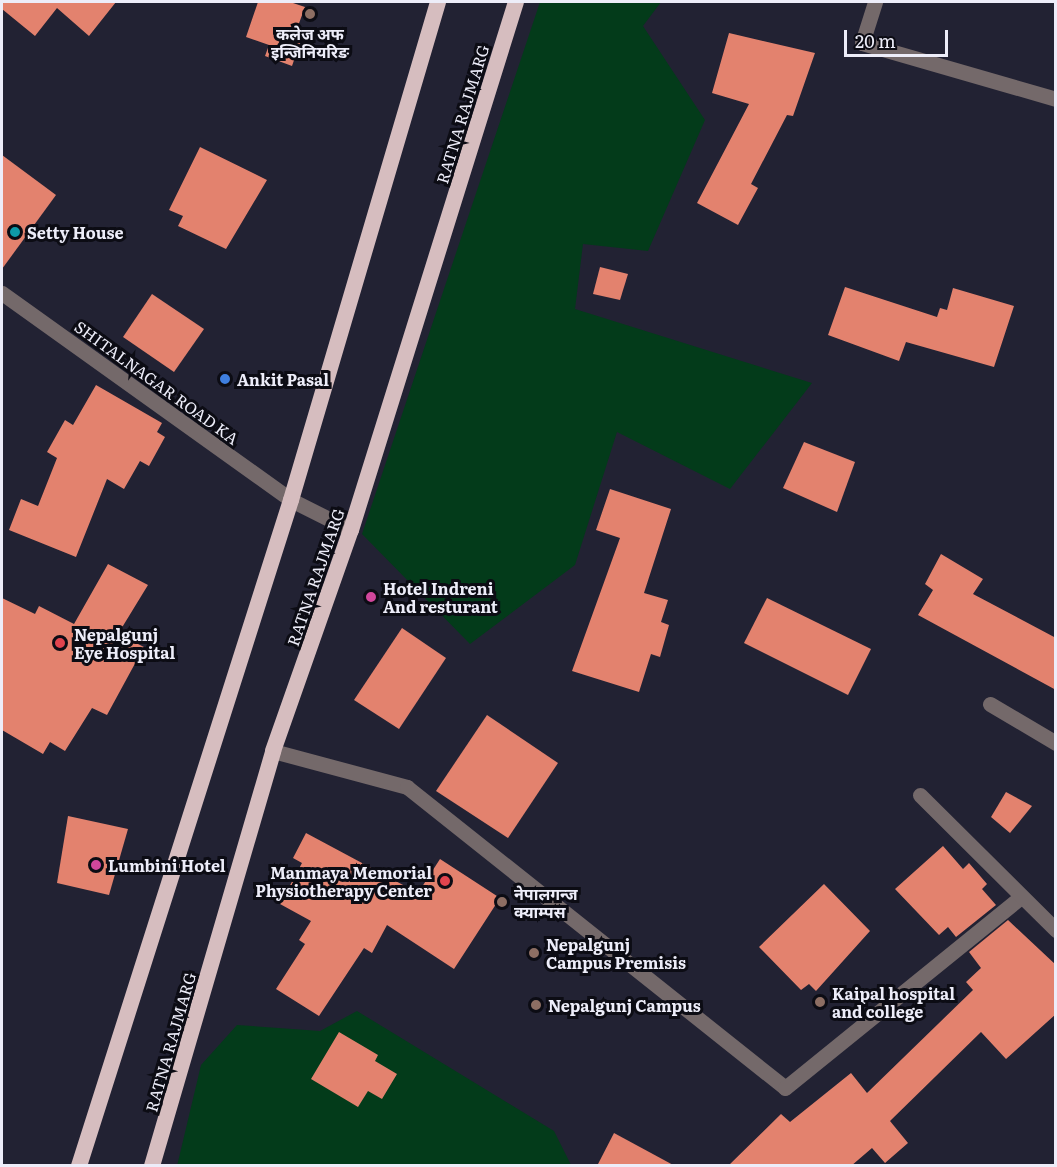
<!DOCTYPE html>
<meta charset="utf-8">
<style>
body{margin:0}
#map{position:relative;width:1057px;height:1167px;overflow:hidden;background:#223;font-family:Literata,"Noto Sans Devanagari",serif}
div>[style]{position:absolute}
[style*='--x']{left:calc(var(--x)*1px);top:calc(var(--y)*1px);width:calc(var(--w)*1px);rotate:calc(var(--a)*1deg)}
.green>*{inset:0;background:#033b1a}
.building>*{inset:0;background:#e3826e}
.service>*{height:15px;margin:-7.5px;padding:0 7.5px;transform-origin:7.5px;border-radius:7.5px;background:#74696a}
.minor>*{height:15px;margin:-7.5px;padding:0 7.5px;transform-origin:7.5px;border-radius:7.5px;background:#74696a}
.trunk>*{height:16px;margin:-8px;padding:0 8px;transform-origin:8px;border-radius:8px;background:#d6bdbf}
.dots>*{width:16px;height:16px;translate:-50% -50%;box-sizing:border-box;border:3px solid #0c0c14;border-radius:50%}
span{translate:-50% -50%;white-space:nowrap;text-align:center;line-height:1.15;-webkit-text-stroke:6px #0c0c14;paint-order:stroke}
.poi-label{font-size:16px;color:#ededf9;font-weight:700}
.left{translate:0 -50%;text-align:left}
.right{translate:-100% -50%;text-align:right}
.street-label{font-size:16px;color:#ededf9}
.frame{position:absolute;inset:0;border:3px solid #ededf9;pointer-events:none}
.scale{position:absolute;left:844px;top:30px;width:104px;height:27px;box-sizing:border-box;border:3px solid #ededf9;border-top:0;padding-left:8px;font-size:18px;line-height:21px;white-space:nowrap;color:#ededf9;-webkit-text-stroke:4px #0c0c14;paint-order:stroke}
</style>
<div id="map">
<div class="green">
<div style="clip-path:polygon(540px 2px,661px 2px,643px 26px,705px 120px,648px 251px,583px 244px,575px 309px,812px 383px,730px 489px,617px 432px,575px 565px,470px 644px,362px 534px)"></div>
<div style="clip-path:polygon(357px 1011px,554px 1131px,571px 1165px,177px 1166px,201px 1065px,237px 1025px,320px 1031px)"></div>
</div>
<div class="building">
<div style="clip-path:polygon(2px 2px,116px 2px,89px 36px,57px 8px,35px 36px,2px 9px)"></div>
<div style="clip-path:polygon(258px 2px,290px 2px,305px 7px,294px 37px,301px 40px,292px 66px,265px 56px,269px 45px,246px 37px)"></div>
<div style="clip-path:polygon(729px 33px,815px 53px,793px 116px,787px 115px,751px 184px,758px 188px,738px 225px,697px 203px,749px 104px,712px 93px)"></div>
<div style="clip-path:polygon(200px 147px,267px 180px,226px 249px,178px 226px,183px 216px,169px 210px)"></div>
<div style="clip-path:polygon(2px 155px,56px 195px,2px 269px)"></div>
<div style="clip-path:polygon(600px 267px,628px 274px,620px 300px,593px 294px)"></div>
<div style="clip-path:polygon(845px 287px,937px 317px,940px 308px,947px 310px,953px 288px,1014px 306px,994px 367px,906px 342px,899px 361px,828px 335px)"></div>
<div style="clip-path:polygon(152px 294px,204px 329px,174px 372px,123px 337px)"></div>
<div style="clip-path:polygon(96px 385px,162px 423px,157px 432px,165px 437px,149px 466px,140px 461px,124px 489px,107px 479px,76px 557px,9px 530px,21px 499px,38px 506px,57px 458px,47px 452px,65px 420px,73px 425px)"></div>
<div style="clip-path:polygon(804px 442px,855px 462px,837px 512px,783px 488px)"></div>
<div style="clip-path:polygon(610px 489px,671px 509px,644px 593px,668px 600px,661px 622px,669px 625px,660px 657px,651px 654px,639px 692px,572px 671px,620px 538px,596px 530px)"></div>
<div style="clip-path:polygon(941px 554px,983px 579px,973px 594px,1056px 638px,1056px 690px,918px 615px,933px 590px,925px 584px)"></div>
<div style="clip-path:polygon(108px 564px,148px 585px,118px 634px,144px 647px,107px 715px,92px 708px,65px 751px,50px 742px,43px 754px,2px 730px,2px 598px,35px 614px,39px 606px,74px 624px)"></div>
<div style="clip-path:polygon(767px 598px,871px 649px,848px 695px,744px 643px)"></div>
<div style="clip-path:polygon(402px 628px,446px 658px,399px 729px,354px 700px)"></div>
<div style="clip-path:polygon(487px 715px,558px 763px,508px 838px,436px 791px)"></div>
<div style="clip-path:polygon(1006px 792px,1032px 806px,1010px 833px,991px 817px)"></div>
<div style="clip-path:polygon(68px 816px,128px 829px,109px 895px,57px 883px)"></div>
<div style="clip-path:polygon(306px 833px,418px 893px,440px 859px,500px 898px,454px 969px,387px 925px,372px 953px,364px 948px,319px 1016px,276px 989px,305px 944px,299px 940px,311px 921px,280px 904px,302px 863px,293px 858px)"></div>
<div style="clip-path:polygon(943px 846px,963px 869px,969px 863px,987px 884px,982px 889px,996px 905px,956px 937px,948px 927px,939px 935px,895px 889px)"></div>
<div style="clip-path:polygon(824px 884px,870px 931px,816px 991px,809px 984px,801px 990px,759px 947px)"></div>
<div style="clip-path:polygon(1008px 920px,1056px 965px,1056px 1014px,1006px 1059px,981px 1032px,890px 1121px,908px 1143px,885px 1163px,872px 1148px,851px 1166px,728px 1166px,781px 1114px,790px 1122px,851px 1073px,867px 1093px,973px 990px,966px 982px,981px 968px,969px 952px)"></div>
<div style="clip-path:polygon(339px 1032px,378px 1055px,375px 1061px,397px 1074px,382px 1099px,368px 1091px,358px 1107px,311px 1079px)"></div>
<div style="clip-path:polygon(614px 1133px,675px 1166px,597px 1166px)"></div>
</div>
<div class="service">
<div style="--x:875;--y:2;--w:43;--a:107.6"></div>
<div style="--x:862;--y:43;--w:202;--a:16.1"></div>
</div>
<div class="minor">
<div style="--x:2;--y:293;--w:355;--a:35.6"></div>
<div style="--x:291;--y:500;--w:67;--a:26.6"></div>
<div style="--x:990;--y:704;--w:77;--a:30.6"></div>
<div style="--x:273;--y:751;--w:139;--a:15"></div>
<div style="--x:407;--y:787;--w:483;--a:38.5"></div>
<div style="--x:785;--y:1088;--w:304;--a:-39"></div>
<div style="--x:920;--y:795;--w:192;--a:44.8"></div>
</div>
<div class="trunk">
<div style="--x:79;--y:1166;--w:699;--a:-72.34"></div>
<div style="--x:291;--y:500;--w:519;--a:-73.55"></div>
<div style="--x:152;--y:1166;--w:432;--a:-73.7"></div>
<div style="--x:273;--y:751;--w:234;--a:-70.6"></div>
<div style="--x:351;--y:530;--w:553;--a:-72.65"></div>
</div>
<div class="dots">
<div style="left:310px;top:14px;background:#8d6e63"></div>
<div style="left:15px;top:232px;background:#0f9aa8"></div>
<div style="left:225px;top:379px;background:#3f7fe0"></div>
<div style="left:371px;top:597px;background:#d1479c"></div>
<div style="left:60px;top:643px;background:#e0444e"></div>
<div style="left:96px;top:865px;background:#d1479c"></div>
<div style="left:445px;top:881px;background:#e0444e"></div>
<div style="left:502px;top:902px;background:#8d6e63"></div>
<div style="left:534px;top:953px;background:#8d6e63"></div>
<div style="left:820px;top:1002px;background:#8d6e63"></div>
<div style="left:536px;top:1005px;background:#8d6e63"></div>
</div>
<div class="poi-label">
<span style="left:310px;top:42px">कलेज अफ<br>इन्जिनियरिङ</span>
<span class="left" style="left:27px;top:232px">Setty House</span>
<span class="left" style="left:237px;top:379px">Ankit Pasal</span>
<span class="left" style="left:383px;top:597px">Hotel Indreni<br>And resturant</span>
<span class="left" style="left:74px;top:643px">Nepalgunj<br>Eye Hospital</span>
<span class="left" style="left:108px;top:865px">Lumbini Hotel</span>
<span class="right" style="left:432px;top:881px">Manmaya Memorial<br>Physiotherapy Center</span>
<span class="left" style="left:514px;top:902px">नेपालगन्ज<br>क्याम्पस</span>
<span class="left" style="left:546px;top:953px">Nepalgunj<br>Campus Premisis</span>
<span class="left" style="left:832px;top:1002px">Kaipal hospital<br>and college</span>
<span class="left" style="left:548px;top:1005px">Nepalgunj Campus</span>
</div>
<div class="street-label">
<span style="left:462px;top:114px;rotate:-73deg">RATNA RAJMARG</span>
<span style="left:157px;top:382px;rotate:36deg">SHITALNAGAR ROAD KA</span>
<span style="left:315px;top:577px;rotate:-71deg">RATNA RAJMARG</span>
<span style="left:170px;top:1042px;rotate:-74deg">RATNA RAJMARG</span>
</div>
<div class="frame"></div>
<div class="scale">20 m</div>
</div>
